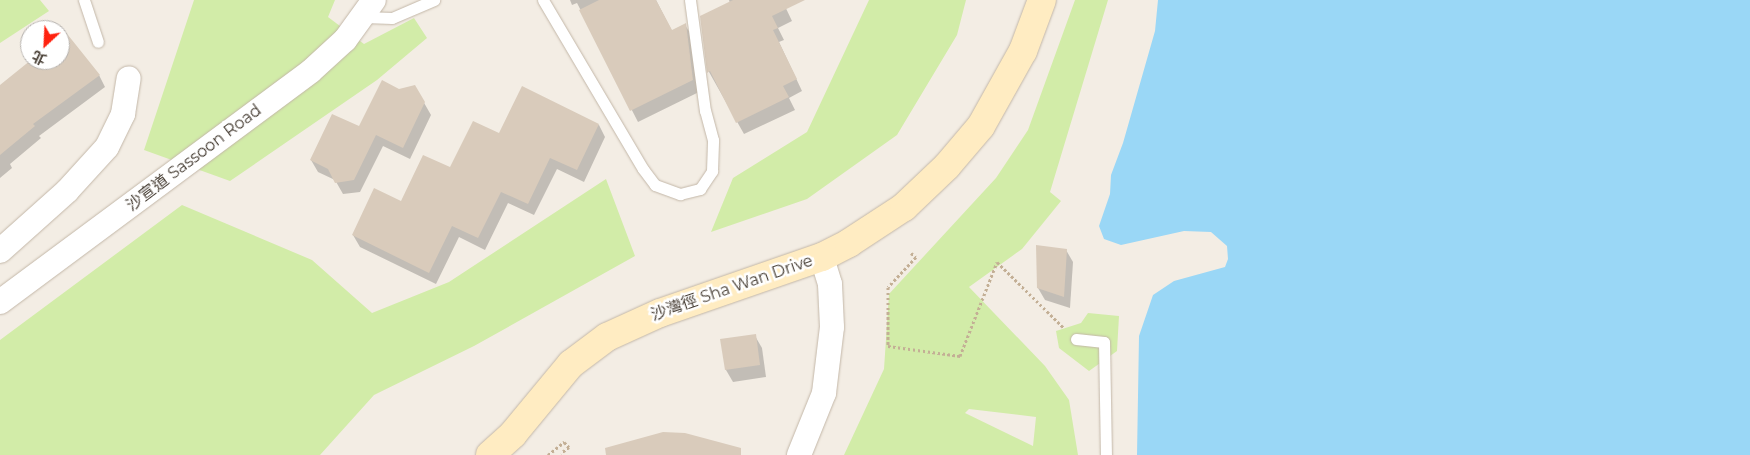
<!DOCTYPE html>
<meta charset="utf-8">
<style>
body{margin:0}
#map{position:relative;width:1750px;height:455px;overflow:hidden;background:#f3ede4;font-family:Montserrat,"Noto Sans TC",sans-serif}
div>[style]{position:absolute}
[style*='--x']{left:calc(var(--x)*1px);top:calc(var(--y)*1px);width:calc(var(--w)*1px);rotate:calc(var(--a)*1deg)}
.green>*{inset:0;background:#d2eca8}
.water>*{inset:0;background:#9ad7f6}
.shadow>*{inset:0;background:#0003}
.building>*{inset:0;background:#d9cbbb}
.path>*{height:3px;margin-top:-1.5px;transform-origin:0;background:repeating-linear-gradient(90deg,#c3af95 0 2.5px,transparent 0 5px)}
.roads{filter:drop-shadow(0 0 1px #c3b7a8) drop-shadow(0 0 1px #c3b7a8)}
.lane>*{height:11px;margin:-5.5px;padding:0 5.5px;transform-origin:5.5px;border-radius:5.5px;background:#fff}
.street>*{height:24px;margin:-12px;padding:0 12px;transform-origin:12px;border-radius:12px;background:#fff}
.secondary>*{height:28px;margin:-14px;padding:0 14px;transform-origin:14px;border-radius:14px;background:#ffecc2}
span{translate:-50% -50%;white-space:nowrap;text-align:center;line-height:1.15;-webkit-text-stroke:5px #fff;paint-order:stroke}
.street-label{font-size:16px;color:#463d33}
.north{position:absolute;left:20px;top:20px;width:50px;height:50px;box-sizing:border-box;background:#fff;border:1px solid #b5b1ad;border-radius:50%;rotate:205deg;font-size:14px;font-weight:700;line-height:20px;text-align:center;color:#463d33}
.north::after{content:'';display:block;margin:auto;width:18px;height:22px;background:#ff220f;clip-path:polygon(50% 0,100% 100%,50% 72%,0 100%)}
</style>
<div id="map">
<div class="green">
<div style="clip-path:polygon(0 0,40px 0,49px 11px,0 43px)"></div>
<div style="clip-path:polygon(194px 0,335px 0,328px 17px,364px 44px,414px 18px,427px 38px,377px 80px,230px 181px,144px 150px)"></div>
<div style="clip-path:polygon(869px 0,966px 0,957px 35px,897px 135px,807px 199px,711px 232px,733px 178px,807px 132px)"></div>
<div style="clip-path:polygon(evenodd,1075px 0,1108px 0,1050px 192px,1061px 201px,1022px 249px,969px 287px,1045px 366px,1069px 400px,1078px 455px,844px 455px,884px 369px,889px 294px,996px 178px,1028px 130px,1075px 0,969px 409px,1036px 417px,1033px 446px,965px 413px,969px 409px)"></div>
<div style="clip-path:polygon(606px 179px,635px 256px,474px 346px,374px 395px,320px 455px,0 455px,0 340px,182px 205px,312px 260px,372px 313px,449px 282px)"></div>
<div style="clip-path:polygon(1088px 313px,1119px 316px,1117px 351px,1089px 371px,1059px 348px,1056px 331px,1081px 323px)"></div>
</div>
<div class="water">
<div style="clip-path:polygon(1158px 0,1750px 0,1750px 455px,1137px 455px,1139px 336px,1153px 295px,1174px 281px,1225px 267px,1228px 259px,1227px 246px,1211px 232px,1184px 231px,1121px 245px,1104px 239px,1099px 226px,1110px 194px,1111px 175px,1123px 143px,1155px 31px)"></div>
</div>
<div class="shadow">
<div style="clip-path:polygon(570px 0,656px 0,672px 31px,685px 25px,692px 36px,699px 92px,638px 122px,577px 3px,572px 5px)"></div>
<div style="clip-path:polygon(729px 0,782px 0,792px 21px,778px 28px,784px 40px,779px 42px,802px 91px,789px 98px,795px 110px,744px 134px,709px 72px,701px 17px,730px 3px)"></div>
<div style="clip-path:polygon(60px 43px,99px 75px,105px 87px,39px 136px,41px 138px,10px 164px,12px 168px,0 178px,0 88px,37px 60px,60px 60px)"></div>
<div style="clip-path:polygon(415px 87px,431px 115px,410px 159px,383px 146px,360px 192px,343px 194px,335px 180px,318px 172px,311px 160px,360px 128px,399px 90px)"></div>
<div style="clip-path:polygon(599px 125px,605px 137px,584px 182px,557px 169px,534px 215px,508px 203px,485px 250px,459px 237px,436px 284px,360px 247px,353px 235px,500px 135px)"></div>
<div style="clip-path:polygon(1066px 250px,1073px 262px,1070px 308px,1045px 300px,1038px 288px)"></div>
<div style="clip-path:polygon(755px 336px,762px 348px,766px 377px,733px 382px,726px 370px,722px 340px)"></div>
</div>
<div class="building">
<div style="clip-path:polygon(599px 0,656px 0,672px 30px,686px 23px,693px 80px,630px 111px,579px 10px)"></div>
<div style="clip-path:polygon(733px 0,805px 0,772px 16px,778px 28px,773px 30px,797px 79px,783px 86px,789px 97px,736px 123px,710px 71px,707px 73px,700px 16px)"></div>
<div style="clip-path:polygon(60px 25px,100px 75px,33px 124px,35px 126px,0 155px,0 85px,31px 60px,60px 60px)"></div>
<div style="clip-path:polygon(382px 80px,399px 89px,415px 85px,425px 102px,403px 148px,376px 135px,354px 180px,335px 183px,328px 169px,310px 160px,332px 114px,359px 126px)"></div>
<div style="clip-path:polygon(522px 86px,599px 124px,577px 170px,550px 158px,528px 204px,501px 192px,478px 238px,452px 226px,429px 273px,352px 235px,374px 188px,401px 201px,423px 155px,450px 167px,473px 121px,499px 133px)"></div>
<div style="clip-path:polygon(1036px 245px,1067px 249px,1064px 297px,1037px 288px)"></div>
<div style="clip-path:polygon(756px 334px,760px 365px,725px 370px,720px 339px)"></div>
<div style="clip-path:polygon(663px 432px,685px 433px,741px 448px,741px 455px,606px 455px,605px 448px)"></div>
</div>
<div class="path">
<div style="--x:911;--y:253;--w:6;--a:39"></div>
<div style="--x:916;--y:257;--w:41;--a:133"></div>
<div style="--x:888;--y:287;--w:59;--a:90"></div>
<div style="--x:888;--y:346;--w:73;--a:7.9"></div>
<div style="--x:960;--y:356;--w:101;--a:-68.5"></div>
<div style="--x:997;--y:262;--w:93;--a:44.6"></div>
<div style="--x:548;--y:455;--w:21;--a:-39"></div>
<div style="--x:564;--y:442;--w:7;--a:45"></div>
<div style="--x:569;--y:447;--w:10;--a:143"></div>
</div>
<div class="roads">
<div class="lane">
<div style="--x:84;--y:0;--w:44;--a:71.6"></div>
<div style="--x:543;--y:0;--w:196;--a:59.4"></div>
<div style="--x:643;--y:169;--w:20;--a:53"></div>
<div style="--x:655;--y:185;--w:27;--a:20"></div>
<div style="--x:680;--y:194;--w:21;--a:-14"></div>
<div style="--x:700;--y:189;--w:22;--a:-56"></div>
<div style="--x:712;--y:171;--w:31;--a:-88"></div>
<div style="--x:713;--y:140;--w:30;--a:-105"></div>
<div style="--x:705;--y:111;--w:112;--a:-97.7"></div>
<div style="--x:364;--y:17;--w:28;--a:2"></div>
<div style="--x:392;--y:18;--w:46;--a:-23.2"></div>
<div style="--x:1076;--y:339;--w:28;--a:6"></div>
<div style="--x:1104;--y:342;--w:113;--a:89"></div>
</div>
<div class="street">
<div style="--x:0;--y:251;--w:90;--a:-41.8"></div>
<div style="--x:67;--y:191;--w:59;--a:-47.7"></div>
<div style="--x:107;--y:147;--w:37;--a:-64"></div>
<div style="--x:123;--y:114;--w:36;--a:-81"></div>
<div style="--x:0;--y:302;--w:387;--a:-36.6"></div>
<div style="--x:311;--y:71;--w:46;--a:-42.4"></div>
<div style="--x:345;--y:40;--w:49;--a:-54.1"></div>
<div style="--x:799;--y:455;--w:67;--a:-68"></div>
<div style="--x:824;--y:393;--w:66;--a:-83.1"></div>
<div style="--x:832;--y:327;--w:43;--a:-92.7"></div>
<div style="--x:830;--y:284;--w:28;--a:-107"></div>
</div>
<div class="secondary">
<div style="--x:490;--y:455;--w:31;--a:-42"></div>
<div style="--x:513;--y:434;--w:91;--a:-50.4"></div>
<div style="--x:571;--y:364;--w:45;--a:-36.9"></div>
<div style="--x:607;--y:337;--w:58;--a:-24.4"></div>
<div style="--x:660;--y:313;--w:171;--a:-19.1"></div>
<div style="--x:822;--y:257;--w:30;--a:-27"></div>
<div style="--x:849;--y:243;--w:66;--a:-33.2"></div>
<div style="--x:904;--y:207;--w:59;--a:-43.6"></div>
<div style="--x:947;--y:166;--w:52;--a:-49.6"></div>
<div style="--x:981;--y:126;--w:86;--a:-60.8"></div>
<div style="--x:1023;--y:51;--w:54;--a:-69.6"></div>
</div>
</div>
<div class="street-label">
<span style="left:194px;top:158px;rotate:-37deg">沙宣道 Sassoon Road</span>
<span style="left:732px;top:288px;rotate:-19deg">沙灣徑 Sha Wan Drive</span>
</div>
<div class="north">北</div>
</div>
